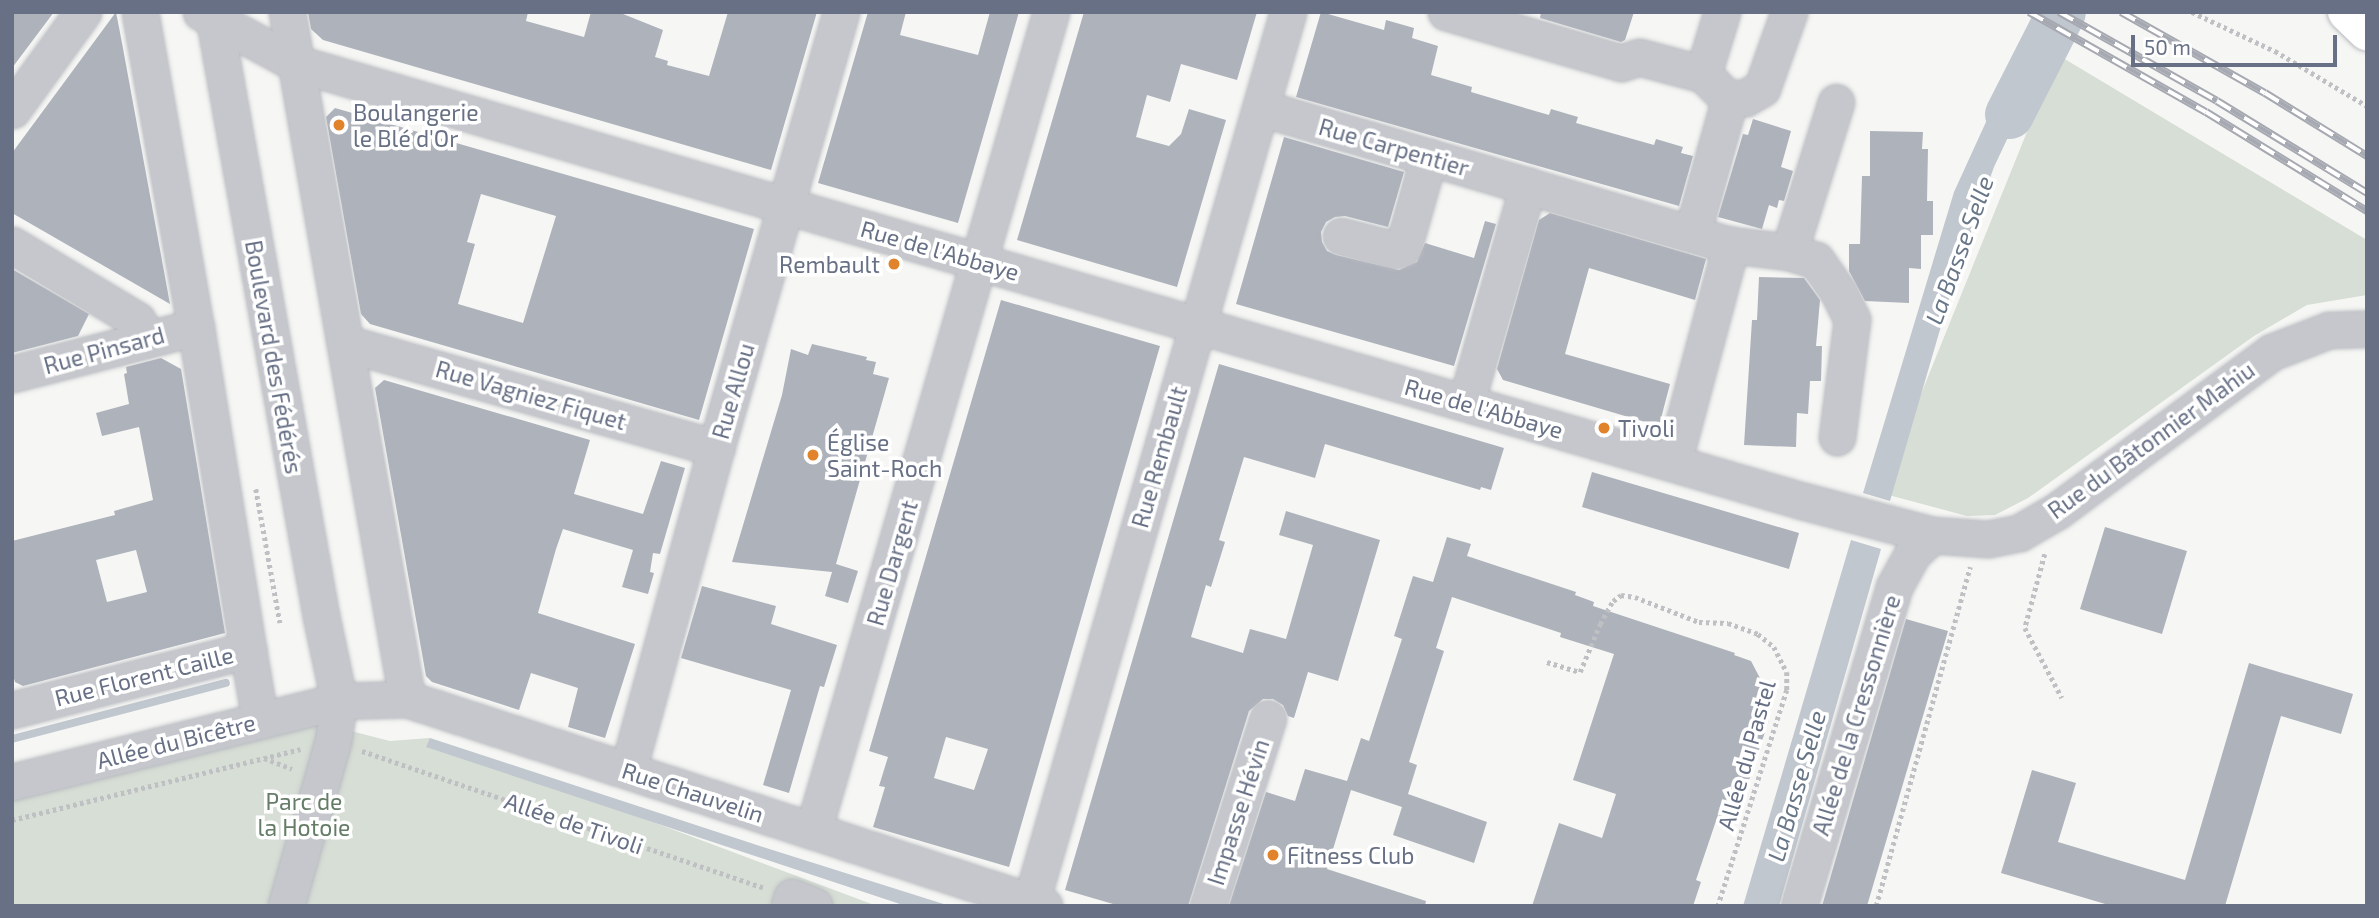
<!DOCTYPE html>
<meta charset="utf-8">
<style>
body{margin:0}
#map{position:relative;width:2379px;height:918px;overflow:hidden;background:#f6f7f4;font-family:"Exo 2",sans-serif}
div>[style]{position:absolute}
[style*='--x']{left:calc(var(--x)*1px);top:calc(var(--y)*1px);width:calc(var(--w)*1px);rotate:calc(var(--a)*1deg)}
.green>*{inset:0;background:#d7ded5}
.water>*{inset:0;background:#c1c7ce}
.stream>*{height:8px;margin:-4px;padding:0 4px;transform-origin:4px;border-radius:4px;background:#c1c7ce}
.river>*{height:49px;margin:-24.5px;padding:0 24.5px;transform-origin:24.5px;border-radius:24.5px;background:#c1c7ce}
.building>*{inset:0;background:#aeb2bb}
.path>*{height:4.5px;margin-top:-2.25px;transform-origin:0;background:repeating-linear-gradient(90deg,#bfc0c3 0 3.5px,transparent 0 7px)}
.roads{filter:drop-shadow(0 0 2px #b8bac0) drop-shadow(0 0 2px #b8bac0)}
.minor>*{height:35px;margin:-17.5px;padding:0 17.5px;transform-origin:17.5px;border-radius:17.5px;background:#c5c7cc}
.major>*{height:38px;margin:-19px;padding:0 19px;transform-origin:19px;border-radius:19px;background:#fff}
.rail>*{height:8px;margin-top:-4px;transform-origin:0;background:repeating-linear-gradient(90deg,#fff 0 16px,#a6a9b1 0 32px);box-sizing:border-box;border-block:2px solid #a6a9b1}
.dots>*{width:19px;height:19px;translate:-50% -50%;box-sizing:border-box;border:4px solid #fff;border-radius:50%}
span{translate:-50% -50%;white-space:nowrap;text-align:center;line-height:1.15;-webkit-text-stroke:7px #fff;paint-order:stroke}
.poi-label{font-size:23px;color:#677085}
.left{translate:0 -50%;text-align:left}
.right{translate:-100% -50%;text-align:right}
.street-label{font-size:23px;color:#677085}
.park-label{font-size:23px;color:#657c67}
.water-label{font-size:24px;color:#687788;font-style:italic}
.frame{position:absolute;inset:0;border:14px solid #677085;pointer-events:none}
.scale{position:absolute;left:2131px;top:35px;width:206px;height:32px;box-sizing:border-box;border:4px solid #677085;border-top:0;padding-left:9px;font-size:21px;line-height:24px;white-space:nowrap;color:#677085;-webkit-text-stroke:5px #fff;paint-order:stroke}
</style>
<div id="map">
<div class="green">
<div style="clip-path:polygon(2058px 55px,2367px 240px,2367px 295px,2307px 305px,2254px 336px,2028px 498px,1995px 515px,1967px 516px,1881px 493px)"></div>
<div style="clip-path:polygon(304px 719px,390px 741px,429px 738px,877px 906px,12px 906px,12px 791px)"></div>
</div>
<div class="water">
<div style="clip-path:polygon(2022px 43px,2049px 59px,2034px 82px,1994px 167px,1958px 268px,1890px 501px,1863px 493px,1954px 192px)"></div>
<div style="clip-path:polygon(1851px 540px,1881px 549px,1779px 906px,1743px 906px)"></div>
<div style="clip-path:polygon(430px 738px,763px 847px,950px 906px,906px 906px,426px 747px)"></div>
</div>
<div class="stream">
<div style="--x:12;--y:739;--w:221;--a:-14.7"></div>
</div>
<div class="river">
<div style="--x:2009;--y:114;--w:114;--a:-63"></div>
</div>
<div class="building">
<div style="clip-path:polygon(12px 12px,54px 12px,12px 68px)"></div>
<div style="clip-path:polygon(116px 12px,122px 43px,170px 304px,12px 213px,12px 153px)"></div>
<div style="clip-path:polygon(308px 12px,528px 12px,526px 21px,584px 37px,591px 12px,618px 12px,663px 30px,655px 57px,668px 61px,667px 65px,709px 76px,728px 12px,817px 12px,771px 170px,323px 40px,311px 29px)"></div>
<div style="clip-path:polygon(868px 12px,906px 12px,900px 35px,978px 55px,990px 12px,1019px 12px,958px 223px,818px 183px)"></div>
<div style="clip-path:polygon(1084px 12px,1257px 12px,1237px 80px,1181px 64px,1170px 102px,1147px 95px,1136px 137px,1169px 146px,1181px 134px,1189px 109px,1226px 120px,1177px 287px,1017px 240px)"></div>
<div style="clip-path:polygon(1321px 12px,1384px 30px,1386px 20px,1414px 28px,1412px 38px,1438px 46px,1431px 75px,1472px 87px,1471px 92px,1549px 115px,1551px 109px,1578px 117px,1576px 123px,1654px 145px,1656px 139px,1683px 147px,1681px 153px,1693px 156px,1679px 206px,1296px 97px)"></div>
<div style="clip-path:polygon(1541px 12px,1634px 12px,1625px 40px,1621px 42px,1540px 18px)"></div>
<div style="clip-path:polygon(evenodd,335px 108px,754px 229px,699px 420px,370px 324px,361px 314px,326px 117px,335px 108px,481px 194px,556px 216px,523px 323px,458px 304px,475px 244px,467px 242px,481px 194px)"></div>
<div style="clip-path:polygon(1753px 119px,1791px 131px,1781px 167px,1793px 171px,1784px 201px,1779px 200px,1777px 208px,1769px 205px,1762px 229px,1718px 217px,1743px 134px,1748px 135px)"></div>
<div style="clip-path:polygon(1870px 131px,1923px 132px,1922px 149px,1928px 149px,1927px 201px,1933px 201px,1933px 235px,1921px 235px,1921px 269px,1909px 268px,1909px 303px,1865px 301px,1849px 271px,1849px 244px,1860px 244px,1862px 176px,1870px 176px)"></div>
<div style="clip-path:polygon(1284px 137px,1404px 172px,1388px 227px,1345px 216px,1335px 217px,1326px 222px,1321px 232px,1322px 242px,1327px 251px,1336px 255px,1399px 270px,1417px 262px,1425px 243px,1474px 258px,1485px 221px,1496px 224px,1454px 366px,1236px 304px)"></div>
<div style="clip-path:polygon(1550px 213px,1706px 259px,1695px 300px,1589px 268px,1565px 354px,1670px 384px,1659px 426px,1503px 380px,1497px 369px,1539px 220px)"></div>
<div style="clip-path:polygon(12px 269px,89px 314px,78px 336px,12px 353px)"></div>
<div style="clip-path:polygon(1759px 277px,1804px 278px,1820px 300px,1816px 346px,1822px 346px,1821px 381px,1810px 381px,1808px 414px,1797px 413px,1796px 447px,1744px 445px,1752px 320px,1757px 320px)"></div>
<div style="clip-path:polygon(evenodd,1001px 300px,1160px 346px,1009px 867px,873px 827px,885px 787px,879px 786px,888px 757px,869px 751px,1001px 300px,946px 737px,988px 749px,974px 790px,934px 778px,946px 737px)"></div>
<div style="clip-path:polygon(812px 344px,867px 357px,866px 360px,876px 362px,873px 374px,889px 378px,836px 564px,858px 571px,848px 603px,825px 596px,832px 572px,732px 562px,782px 395px,791px 349px,808px 355px)"></div>
<div style="clip-path:polygon(evenodd,161px 358px,181px 369px,225px 633px,23px 686px,15px 682px,12px 672px,12px 541px,115px 515px,114px 511px,153px 500px,139px 427px,102px 436px,96px 413px,129px 404px,124px 374px,127px 373px,126px 367px,161px 358px,136px 550px,147px 592px,107px 602px,96px 560px,136px 550px)"></div>
<div style="clip-path:polygon(1219px 364px,1504px 448px,1491px 490px,1481px 487px,1480px 490px,1325px 444px,1315px 478px,1244px 457px,1219px 540px,1225px 542px,1211px 587px,1206px 585px,1191px 637px,1243px 653px,1250px 629px,1286px 639px,1313px 545px,1279px 535px,1286px 511px,1380px 540px,1338px 681px,1308px 672px,1294px 718px,1288px 716px,1283px 705px,1273px 699px,1263px 699px,1249px 711px,1188px 906px,1120px 906px,1065px 890px)"></div>
<div style="clip-path:polygon(384px 380px,590px 440px,574px 494px,643px 514px,661px 461px,685px 468px,660px 554px,653px 553px,650px 572px,654px 573px,648px 594px,622px 587px,633px 550px,563px 529px,556px 549px,538px 613px,635px 644px,605px 738px,568px 727px,578px 688px,531px 673px,519px 710px,432px 682px,426px 676px,375px 388px)"></div>
<div style="clip-path:polygon(1592px 472px,1799px 533px,1789px 569px,1582px 507px)"></div>
<div style="clip-path:polygon(2105px 527px,2187px 551px,2162px 634px,2080px 609px)"></div>
<div style="clip-path:polygon(1447px 537px,1471px 544px,1467px 556px,1576px 592px,1575px 595px,1594px 602px,1593px 606px,1735px 653px,1734px 655px,1751px 661px,1772px 701px,1766px 719px,1769px 720px,1743px 798px,1734px 795px,1723px 817px,1718px 815px,1696px 880px,1701px 882px,1693px 906px,1532px 906px,1559px 823px,1602px 838px,1616px 794px,1573px 780px,1614px 654px,1560px 637px,1561px 633px,1452px 597px,1436px 648px,1444px 651px,1409px 762px,1417px 765px,1408px 794px,1487px 822px,1474px 863px,1393px 835px,1402px 807px,1351px 790px,1327px 869px,1426px 901px,1425px 906px,1229px 906px,1266px 792px,1295px 801px,1305px 769px,1347px 781px,1361px 738px,1369px 741px,1402px 639px,1394px 636px,1413px 576px,1433px 582px)"></div>
<div style="clip-path:polygon(702px 586px,776px 606px,771px 624px,837px 645px,824px 687px,820px 686px,789px 793px,763px 785px,791px 690px,681px 658px)"></div>
<div style="clip-path:polygon(1906px 619px,1948px 631px,1867px 906px,1822px 906px)"></div>
<div style="clip-path:polygon(2249px 663px,2353px 694px,2341px 734px,2281px 716px,2225px 906px,2112px 906px,2001px 873px,2032px 770px,2076px 783px,2058px 842px,2185px 880px)"></div>
</div>
<div class="path">
<div style="--x:2192;--y:12;--w:92;--a:25.2"></div>
<div style="--x:2275;--y:51;--w:107;--a:30.9"></div>
<div style="--x:256;--y:489;--w:136;--a:79.8"></div>
<div style="--x:2045;--y:554;--w:77;--a:105.1"></div>
<div style="--x:2025;--y:628;--w:79;--a:62.1"></div>
<div style="--x:1547;--y:662;--w:34;--a:17"></div>
<div style="--x:1580;--y:672;--w:52;--a:-67.4"></div>
<div style="--x:1600;--y:624;--w:26;--a:-61"></div>
<div style="--x:1613;--y:601;--w:10;--a:-37"></div>
<div style="--x:1621;--y:595;--w:14;--a:8"></div>
<div style="--x:1635;--y:597;--w:69;--a:21.3"></div>
<div style="--x:1699;--y:622;--w:29;--a:2"></div>
<div style="--x:1728;--y:623;--w:32;--a:20"></div>
<div style="--x:1758;--y:634;--w:21;--a:39"></div>
<div style="--x:1774;--y:647;--w:28;--a:63"></div>
<div style="--x:1787;--y:672;--w:18;--a:90"></div>
<div style="--x:1787;--y:690;--w:227;--a:107.7"></div>
<div style="--x:362;--y:751;--w:426;--a:18.8"></div>
<div style="--x:264;--y:758;--w:30;--a:21"></div>
<div style="--x:12;--y:820;--w:297;--a:-13.8"></div>
<div style="--x:1876;--y:906;--w:352;--a:-74.5"></div>
</div>
<div class="roads">
<div class="minor">
<div style="--x:140;--y:12;--w:328;--a:80"></div>
<div style="--x:197;--y:335;--w:319;--a:80.8"></div>
<div style="--x:201;--y:12;--w:107;--a:28.5"></div>
<div style="--x:295;--y:63;--w:1570;--a:16.2"></div>
<div style="--x:1803;--y:501;--w:133;--a:14.8"></div>
<div style="--x:1932;--y:535;--w:56;--a:4.1"></div>
<div style="--x:1988;--y:539;--w:32;--a:-11"></div>
<div style="--x:2019;--y:533;--w:44;--a:-30.1"></div>
<div style="--x:2057;--y:511;--w:267;--a:-36.5"></div>
<div style="--x:2272;--y:352;--w:61;--a:-21.1"></div>
<div style="--x:2329;--y:330;--w:38;--a:-2"></div>
<div style="--x:213;--y:12;--w:614;--a:79.86"></div>
<div style="--x:321;--y:616;--w:87;--a:78"></div>
<div style="--x:339;--y:701;--w:40;--a:98.5"></div>
<div style="--x:333;--y:741;--w:172;--a:105.9"></div>
<div style="--x:287;--y:12;--w:697;--a:80.09"></div>
<div style="--x:1446;--y:12;--w:182;--a:16.2"></div>
<div style="--x:1621;--y:63;--w:19;--a:-18"></div>
<div style="--x:1639;--y:57;--w:66;--a:14.9"></div>
<div style="--x:1719;--y:90;--w:23;--a:-135"></div>
<div style="--x:1703;--y:74;--w:65;--a:-73"></div>
<div style="--x:1261;--y:108;--w:490;--a:16.3"></div>
<div style="--x:1731;--y:245;--w:58;--a:6.9"></div>
<div style="--x:1789;--y:252;--w:28;--a:17"></div>
<div style="--x:1816;--y:260;--w:40;--a:55.1"></div>
<div style="--x:1839;--y:293;--w:30;--a:64"></div>
<div style="--x:1852;--y:320;--w:118;--a:97.3"></div>
<div style="--x:12;--y:110;--w:121;--a:-54.1"></div>
<div style="--x:1692;--y:234;--w:141;--a:-74.4"></div>
<div style="--x:1730;--y:98;--w:15;--a:0"></div>
<div style="--x:1745;--y:98;--w:20;--a:-30"></div>
<div style="--x:1762;--y:88;--w:81;--a:-70.4"></div>
<div style="--x:1341;--y:236;--w:56;--a:14.5"></div>
<div style="--x:1395;--y:250;--w:8;--a:-14"></div>
<div style="--x:1403;--y:248;--w:95;--a:-74.1"></div>
<div style="--x:12;--y:245;--w:146;--a:31"></div>
<div style="--x:137;--y:320;--w:22;--a:58"></div>
<div style="--x:1789;--y:252;--w:157;--a:-72.6"></div>
<div style="--x:345;--y:343;--w:386;--a:15.8"></div>
<div style="--x:12;--y:374;--w:190;--a:-14.3"></div>
<div style="--x:1466;--y:403;--w:226;--a:-74.1"></div>
<div style="--x:1673;--y:463;--w:226;--a:-75.1"></div>
<div style="--x:12;--y:710;--w:244;--a:-14.3"></div>
<div style="--x:248;--y:650;--w:71;--a:80.3"></div>
<div style="--x:628;--y:770;--w:334;--a:-74.7"></div>
<div style="--x:716;--y:448;--w:454;--a:-74"></div>
<div style="--x:12;--y:782;--w:337;--a:-13.9"></div>
<div style="--x:339;--y:701;--w:68;--a:-1.7"></div>
<div style="--x:407;--y:699;--w:670;--a:18"></div>
<div style="--x:813;--y:831;--w:853;--a:-73.8"></div>
<div style="--x:1031;--y:902;--w:926;--a:-73.89"></div>
<div style="--x:789;--y:906;--w:9;--a:-72"></div>
<div style="--x:792;--y:897;--w:24;--a:22"></div>
<div style="--x:1208;--y:906;--w:197;--a:-72.3"></div>
<div style="--x:1799;--y:906;--w:333;--a:-73.4"></div>
<div style="--x:1894;--y:587;--w:39;--a:-61"></div>
<div style="--x:1913;--y:553;--w:26;--a:-43"></div>
</div>
<div class="major">
<div style="--x:2347;--y:12;--w:28;--a:44"></div>
</div>
</div>
<div class="rail">
<div style="--x:2029;--y:12;--w:203;--a:29.5"></div>
<div style="--x:2206;--y:112;--w:189;--a:31.6"></div>
<div style="--x:2059;--y:12;--w:181;--a:29.4"></div>
<div style="--x:2217;--y:101;--w:176;--a:31.5"></div>
<div style="--x:2121;--y:12;--w:165;--a:29.4"></div>
<div style="--x:2265;--y:93;--w:120;--a:31.7"></div>
</div>
<div class="dots">
<div style="left:339px;top:125px;background:#e0832b"></div>
<div style="left:894px;top:264px;background:#e0832b"></div>
<div style="left:1604px;top:428px;background:#e0832b"></div>
<div style="left:813px;top:455px;background:#e0832b"></div>
<div style="left:1273px;top:855px;background:#e0832b"></div>
</div>
<div class="poi-label">
<span class="left" style="left:353px;top:125px">Boulangerie<br>le Blé d'Or</span>
<span class="right" style="left:880px;top:264px">Rembault</span>
<span class="left" style="left:1618px;top:428px">Tivoli</span>
<span class="left" style="left:827px;top:455px">Église<br>Saint-Roch</span>
<span class="left" style="left:1287px;top:855px">Fitness Club</span>
</div>
<div class="street-label">
<span style="left:1394px;top:147px;rotate:16deg">Rue Carpentier</span>
<span style="left:940px;top:250px;rotate:16deg">Rue de l'Abbaye</span>
<span style="left:104px;top:350px;rotate:-15deg">Rue Pinsard</span>
<span style="left:274px;top:357px;rotate:80deg">Boulevard des Fédérés</span>
<span style="left:733px;top:391px;rotate:-74deg">Rue Allou</span>
<span style="left:531px;top:395px;rotate:16deg">Rue Vagniez Fiquet</span>
<span style="left:1484px;top:408px;rotate:16deg">Rue de l'Abbaye</span>
<span style="left:2151px;top:440px;rotate:-36deg">Rue du Bâtonnier Mahiu</span>
<span style="left:1159px;top:457px;rotate:-74deg">Rue Rembault</span>
<span style="left:892px;top:563px;rotate:-74deg">Rue Dargent</span>
<span style="left:144px;top:676px;rotate:-14deg">Rue Florent Caille</span>
<span style="left:1856px;top:715px;rotate:-73deg">Allée de la Cressonnière</span>
<span style="left:176px;top:741px;rotate:-14deg">Allée du Bicêtre</span>
<span style="left:1746px;top:755px;rotate:-74deg">Allée du Pastel</span>
<span style="left:693px;top:792px;rotate:18deg">Rue Chauvelin</span>
<span style="left:1238px;top:812px;rotate:-72deg">Impasse Hévin</span>
<span style="left:574px;top:823px;rotate:19deg">Allée de Tivoli</span>
</div>
<div class="park-label">
<span style="left:304px;top:814px">Parc de<br>la Hotoie</span>
</div>
<div class="water-label">
<span style="left:1959px;top:250px;rotate:-70deg">La Basse Selle</span>
<span style="left:1796px;top:786px;rotate:-74deg">La Basse Selle</span>
</div>
<div class="frame"></div>
<div class="scale">50 m</div>
</div>
